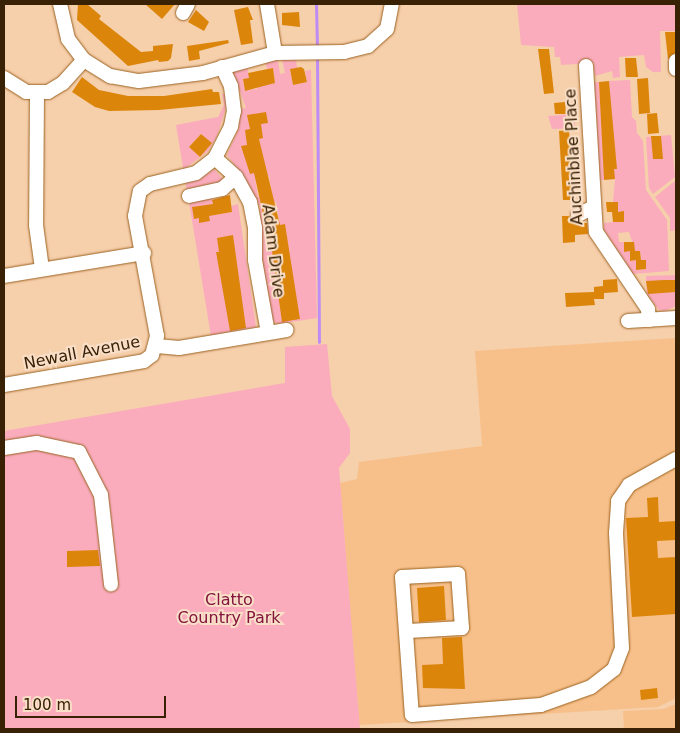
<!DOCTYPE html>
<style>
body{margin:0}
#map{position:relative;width:680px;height:733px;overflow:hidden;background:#f6cfab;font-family:"DejaVu Sans",sans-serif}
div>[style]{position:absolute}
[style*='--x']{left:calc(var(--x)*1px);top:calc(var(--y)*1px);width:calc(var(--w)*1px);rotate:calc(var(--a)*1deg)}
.built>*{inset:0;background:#f7c08a}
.green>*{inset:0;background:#faacbd}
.stream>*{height:3px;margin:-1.5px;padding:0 1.5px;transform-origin:1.5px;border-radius:1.5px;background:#be8cf4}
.building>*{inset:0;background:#dc850b}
.roads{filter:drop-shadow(0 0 1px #9b6220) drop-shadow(0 0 1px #9b6220)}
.minor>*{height:14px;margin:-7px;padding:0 7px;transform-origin:7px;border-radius:7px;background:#fff}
span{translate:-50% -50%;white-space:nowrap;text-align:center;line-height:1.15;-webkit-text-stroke:4px #f9dfc7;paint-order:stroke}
.street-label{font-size:16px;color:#392105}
.park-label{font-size:16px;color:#83143e}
.frame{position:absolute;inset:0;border:5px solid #392105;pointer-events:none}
.scale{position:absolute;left:15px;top:696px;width:151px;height:22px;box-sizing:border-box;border:2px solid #392105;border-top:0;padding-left:6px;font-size:15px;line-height:18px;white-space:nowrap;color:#392105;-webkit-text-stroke:4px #f9dfc7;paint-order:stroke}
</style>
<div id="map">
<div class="built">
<div style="clip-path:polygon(676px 338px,676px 698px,658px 707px,359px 725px,340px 483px,357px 479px,359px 462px,482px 446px,475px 351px)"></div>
<div style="clip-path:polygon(676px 704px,676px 729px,624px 729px,623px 711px,663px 709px)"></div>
</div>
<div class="green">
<div style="clip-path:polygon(517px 4px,676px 4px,676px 31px,660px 31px,661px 72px,653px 72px,646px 67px,644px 55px,619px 57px,620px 77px,613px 78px,612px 71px,595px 76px,593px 63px,561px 65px,560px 57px,555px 57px,554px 47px,521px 45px)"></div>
<div style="clip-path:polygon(evenodd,278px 60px,280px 74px,285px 73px,282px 60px,296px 60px,297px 68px,290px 70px,293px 85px,307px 82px,305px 71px,311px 70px,317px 318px,278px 324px,272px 321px,262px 261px,260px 207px,244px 177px,227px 155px,238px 130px,241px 109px,246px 108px,233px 72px,247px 66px,249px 78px,243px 79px,245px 90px,257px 89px,255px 76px,262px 85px,275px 83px,273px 68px,267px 69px,265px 61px,278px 60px,269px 176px,272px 195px,258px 197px,255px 178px,269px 176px,278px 60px,276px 202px,279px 221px,265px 223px,262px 204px,276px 202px)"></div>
<div style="clip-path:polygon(evenodd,630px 80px,632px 117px,636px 121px,637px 133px,643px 141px,646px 190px,667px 220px,669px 271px,633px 274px,604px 230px,604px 223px,624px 221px,624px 212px,618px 212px,618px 202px,613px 202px,615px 179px,600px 180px,594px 82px,599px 82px,600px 93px,610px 93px,609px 81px,630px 80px,629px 232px,635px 251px,640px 251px,641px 260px,646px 260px,646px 269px,636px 270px,636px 260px,630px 260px,630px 251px,624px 251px,624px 242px,619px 242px,618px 233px,629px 232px)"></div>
<div style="clip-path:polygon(evenodd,222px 94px,225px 94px,226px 107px,217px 136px,208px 151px,187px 167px,197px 181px,214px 169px,225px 182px,187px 192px,176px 125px,218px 117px,224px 105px,222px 94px,201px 134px,211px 143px,200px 157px,189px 147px,201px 134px)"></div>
<div style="clip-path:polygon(574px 114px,575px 128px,552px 129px,548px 116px)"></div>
<div style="clip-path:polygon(671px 135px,675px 177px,653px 194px,649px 188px,646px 137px)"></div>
<div style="clip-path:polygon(675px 181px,676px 230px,670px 231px,670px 218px,655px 197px)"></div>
<div style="clip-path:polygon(206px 197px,212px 198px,215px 215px,232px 212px,231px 206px,238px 204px,256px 327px,211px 336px,189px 202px)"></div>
<div style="clip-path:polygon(676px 275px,676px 306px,665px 311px,659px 310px,647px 294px,646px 276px)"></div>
<div style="clip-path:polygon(327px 344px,332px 396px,350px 429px,350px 453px,339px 468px,360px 729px,4px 729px,4px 431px,285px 383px,285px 347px)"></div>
</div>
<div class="stream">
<div style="--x:316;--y:4;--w:45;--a:88.7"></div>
<div style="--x:317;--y:56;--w:286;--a:89.6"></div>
</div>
<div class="building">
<div style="clip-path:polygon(78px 4px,87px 4px,101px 16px,99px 19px,141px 52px,153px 51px,153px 46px,173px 44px,171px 58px,168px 61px,159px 62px,158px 60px,128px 66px,77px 20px)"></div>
<div style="clip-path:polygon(145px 4px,175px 4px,162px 19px)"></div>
<div style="clip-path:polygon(248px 7px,253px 20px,250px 20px,253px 43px,241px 45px,234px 10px)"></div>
<div style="clip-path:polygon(196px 10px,209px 22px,204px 31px,188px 22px)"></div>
<div style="clip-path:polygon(299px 12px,300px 27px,282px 25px,282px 13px)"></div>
<div style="clip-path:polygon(665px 32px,676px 32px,676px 52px,668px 59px)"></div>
<div style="clip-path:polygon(228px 40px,229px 43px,199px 51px,200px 59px,189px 61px,187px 46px)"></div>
<div style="clip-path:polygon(538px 49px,549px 49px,554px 93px,544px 94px)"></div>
<div style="clip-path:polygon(625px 58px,636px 58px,638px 77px,626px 77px)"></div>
<div style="clip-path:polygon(301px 67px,304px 69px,307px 82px,293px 85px,290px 69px)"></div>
<div style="clip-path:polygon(273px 68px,275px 83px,245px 91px,243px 79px,249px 78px,248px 73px)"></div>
<div style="clip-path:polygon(82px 77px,99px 90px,128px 96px,164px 96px,212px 89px,213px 92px,219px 92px,221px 104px,159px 110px,109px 111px,95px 107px,72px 92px)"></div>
<div style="clip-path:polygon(648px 78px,650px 113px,639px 114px,637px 79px)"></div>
<div style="clip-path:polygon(609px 81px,617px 169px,614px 169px,615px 179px,604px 180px,599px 82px)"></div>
<div style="clip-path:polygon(565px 102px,566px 114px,555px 114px,554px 103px)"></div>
<div style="clip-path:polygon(266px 112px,268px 123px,261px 124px,263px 138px,259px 139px,280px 225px,285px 224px,300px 319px,282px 322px,268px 222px,265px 223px,254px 173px,250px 174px,241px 146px,247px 145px,245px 130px,250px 129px,247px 115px)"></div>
<div style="clip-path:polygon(657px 113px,659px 133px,648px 134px,647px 114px)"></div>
<div style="clip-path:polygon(569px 130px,573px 200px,563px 200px,559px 131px)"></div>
<div style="clip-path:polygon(201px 134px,212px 143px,200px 157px,189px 147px)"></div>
<div style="clip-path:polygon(651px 136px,661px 136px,663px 159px,653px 159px)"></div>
<div style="clip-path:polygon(230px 195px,232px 212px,209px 216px,210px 221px,199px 223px,199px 218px,194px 219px,192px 207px,213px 204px,212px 200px)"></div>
<div style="clip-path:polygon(606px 202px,618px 202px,618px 212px,624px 211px,624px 222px,613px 222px,612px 212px,607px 212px)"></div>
<div style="clip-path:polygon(562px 216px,569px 216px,574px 223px,587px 223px,588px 234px,575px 235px,575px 242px,563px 243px)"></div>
<div style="clip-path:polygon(233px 235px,246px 328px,230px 331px,216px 252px,219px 252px,217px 238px)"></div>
<div style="clip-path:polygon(624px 242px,634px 242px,635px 251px,640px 251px,641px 260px,646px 260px,646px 269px,636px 270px,636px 260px,630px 261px,630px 251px,624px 252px)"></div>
<div style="clip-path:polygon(617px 279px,618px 292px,604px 293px,604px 299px,594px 299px,595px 305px,566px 307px,565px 293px,594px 292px,594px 287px,603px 286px,603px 280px)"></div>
<div style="clip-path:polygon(664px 280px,676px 280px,676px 292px,648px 294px,646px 281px)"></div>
<div style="clip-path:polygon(658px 497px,659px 522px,676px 521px,676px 540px,657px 541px,658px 558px,676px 557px,676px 614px,632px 617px,626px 518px,648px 517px,647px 498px)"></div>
<div style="clip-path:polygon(98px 550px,100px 566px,67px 567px,67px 551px)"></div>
<div style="clip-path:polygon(444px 586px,446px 620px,419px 622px,417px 588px)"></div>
<div style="clip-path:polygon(462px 637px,465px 689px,423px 688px,422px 665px,443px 664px,442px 638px)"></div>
<div style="clip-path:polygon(657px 688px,658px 698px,641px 700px,640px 690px)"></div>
</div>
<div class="roads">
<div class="minor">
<div style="--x:60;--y:4;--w:36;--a:77"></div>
<div style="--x:68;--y:39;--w:26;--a:53"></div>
<div style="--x:84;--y:60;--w:31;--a:32"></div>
<div style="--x:110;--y:76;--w:29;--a:10"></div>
<div style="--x:139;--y:81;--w:64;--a:-7.1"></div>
<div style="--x:203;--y:73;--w:75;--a:-15.5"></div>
<div style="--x:275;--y:53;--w:50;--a:-99.3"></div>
<div style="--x:183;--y:13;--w:10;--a:-61"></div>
<div style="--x:275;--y:53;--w:69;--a:-0.8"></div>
<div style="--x:344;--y:52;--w:25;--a:-14"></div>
<div style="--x:368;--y:46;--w:25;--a:-42"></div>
<div style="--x:387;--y:29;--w:25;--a:-79"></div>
<div style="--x:676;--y:61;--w:8;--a:90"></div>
<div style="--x:586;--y:66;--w:166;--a:86.6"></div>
<div style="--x:596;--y:232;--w:93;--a:56"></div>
<div style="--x:648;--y:309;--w:11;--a:85"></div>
<div style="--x:4;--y:78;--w:26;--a:32"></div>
<div style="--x:26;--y:92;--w:22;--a:0"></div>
<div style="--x:48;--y:92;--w:17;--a:-31"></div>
<div style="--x:63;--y:83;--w:31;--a:-48"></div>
<div style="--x:37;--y:94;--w:131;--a:90.4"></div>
<div style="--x:36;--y:225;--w:44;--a:82.2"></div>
<div style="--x:215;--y:158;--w:28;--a:42"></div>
<div style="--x:236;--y:177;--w:29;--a:61"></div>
<div style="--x:250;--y:202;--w:26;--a:79"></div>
<div style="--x:255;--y:228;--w:32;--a:90"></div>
<div style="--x:255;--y:260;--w:74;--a:79.9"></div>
<div style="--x:189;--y:196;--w:34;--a:-12"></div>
<div style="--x:222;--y:189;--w:18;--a:-41"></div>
<div style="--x:578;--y:215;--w:18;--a:-27"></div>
<div style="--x:4;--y:276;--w:142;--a:-9.3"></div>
<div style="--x:628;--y:321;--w:48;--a:-3.6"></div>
<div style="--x:157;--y:346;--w:22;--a:5"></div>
<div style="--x:179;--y:348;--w:109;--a:-9.5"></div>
<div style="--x:4;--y:385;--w:142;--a:-9.7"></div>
<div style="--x:144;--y:361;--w:10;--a:-37"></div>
<div style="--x:152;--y:355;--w:20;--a:-75"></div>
<div style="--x:157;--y:336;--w:122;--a:-100.4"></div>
<div style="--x:135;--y:216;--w:25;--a:-79"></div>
<div style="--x:140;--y:191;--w:12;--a:-35"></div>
<div style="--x:150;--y:184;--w:47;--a:-13.4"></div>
<div style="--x:196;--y:173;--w:24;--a:-38"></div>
<div style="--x:215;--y:158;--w:36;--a:-63"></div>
<div style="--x:231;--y:126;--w:15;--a:-79"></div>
<div style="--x:234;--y:111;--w:25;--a:-97"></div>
<div style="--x:231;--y:86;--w:21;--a:-115"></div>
<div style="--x:4;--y:448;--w:33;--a:-9"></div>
<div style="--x:37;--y:443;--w:43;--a:12.1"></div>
<div style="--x:79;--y:452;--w:48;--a:62.9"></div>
<div style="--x:101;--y:495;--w:90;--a:83.6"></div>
<div style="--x:408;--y:631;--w:54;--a:-3.2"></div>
<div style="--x:462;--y:628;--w:54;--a:-94.2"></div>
<div style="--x:458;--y:574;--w:56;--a:176.9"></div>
<div style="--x:402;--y:577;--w:138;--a:85.9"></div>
<div style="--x:412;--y:715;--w:129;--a:-4.4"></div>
<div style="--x:541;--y:705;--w:53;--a:-19.8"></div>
<div style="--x:591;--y:687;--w:29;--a:-38"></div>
<div style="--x:614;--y:669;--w:22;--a:-69"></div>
<div style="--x:622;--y:648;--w:115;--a:-93"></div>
<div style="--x:616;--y:533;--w:32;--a:-86"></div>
<div style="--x:618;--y:501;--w:19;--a:-55"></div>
<div style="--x:629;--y:485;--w:54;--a:-29"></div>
</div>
</div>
<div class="street-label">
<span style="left:574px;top:157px;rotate:-93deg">Auchinblae Place</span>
<span style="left:273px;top:251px;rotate:83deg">Adam Drive</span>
<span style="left:82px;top:353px;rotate:-11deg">Newall Avenue</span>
</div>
<div class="park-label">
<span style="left:229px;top:609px">Clatto<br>Country Park</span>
</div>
<div class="frame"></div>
<div class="scale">100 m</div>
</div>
